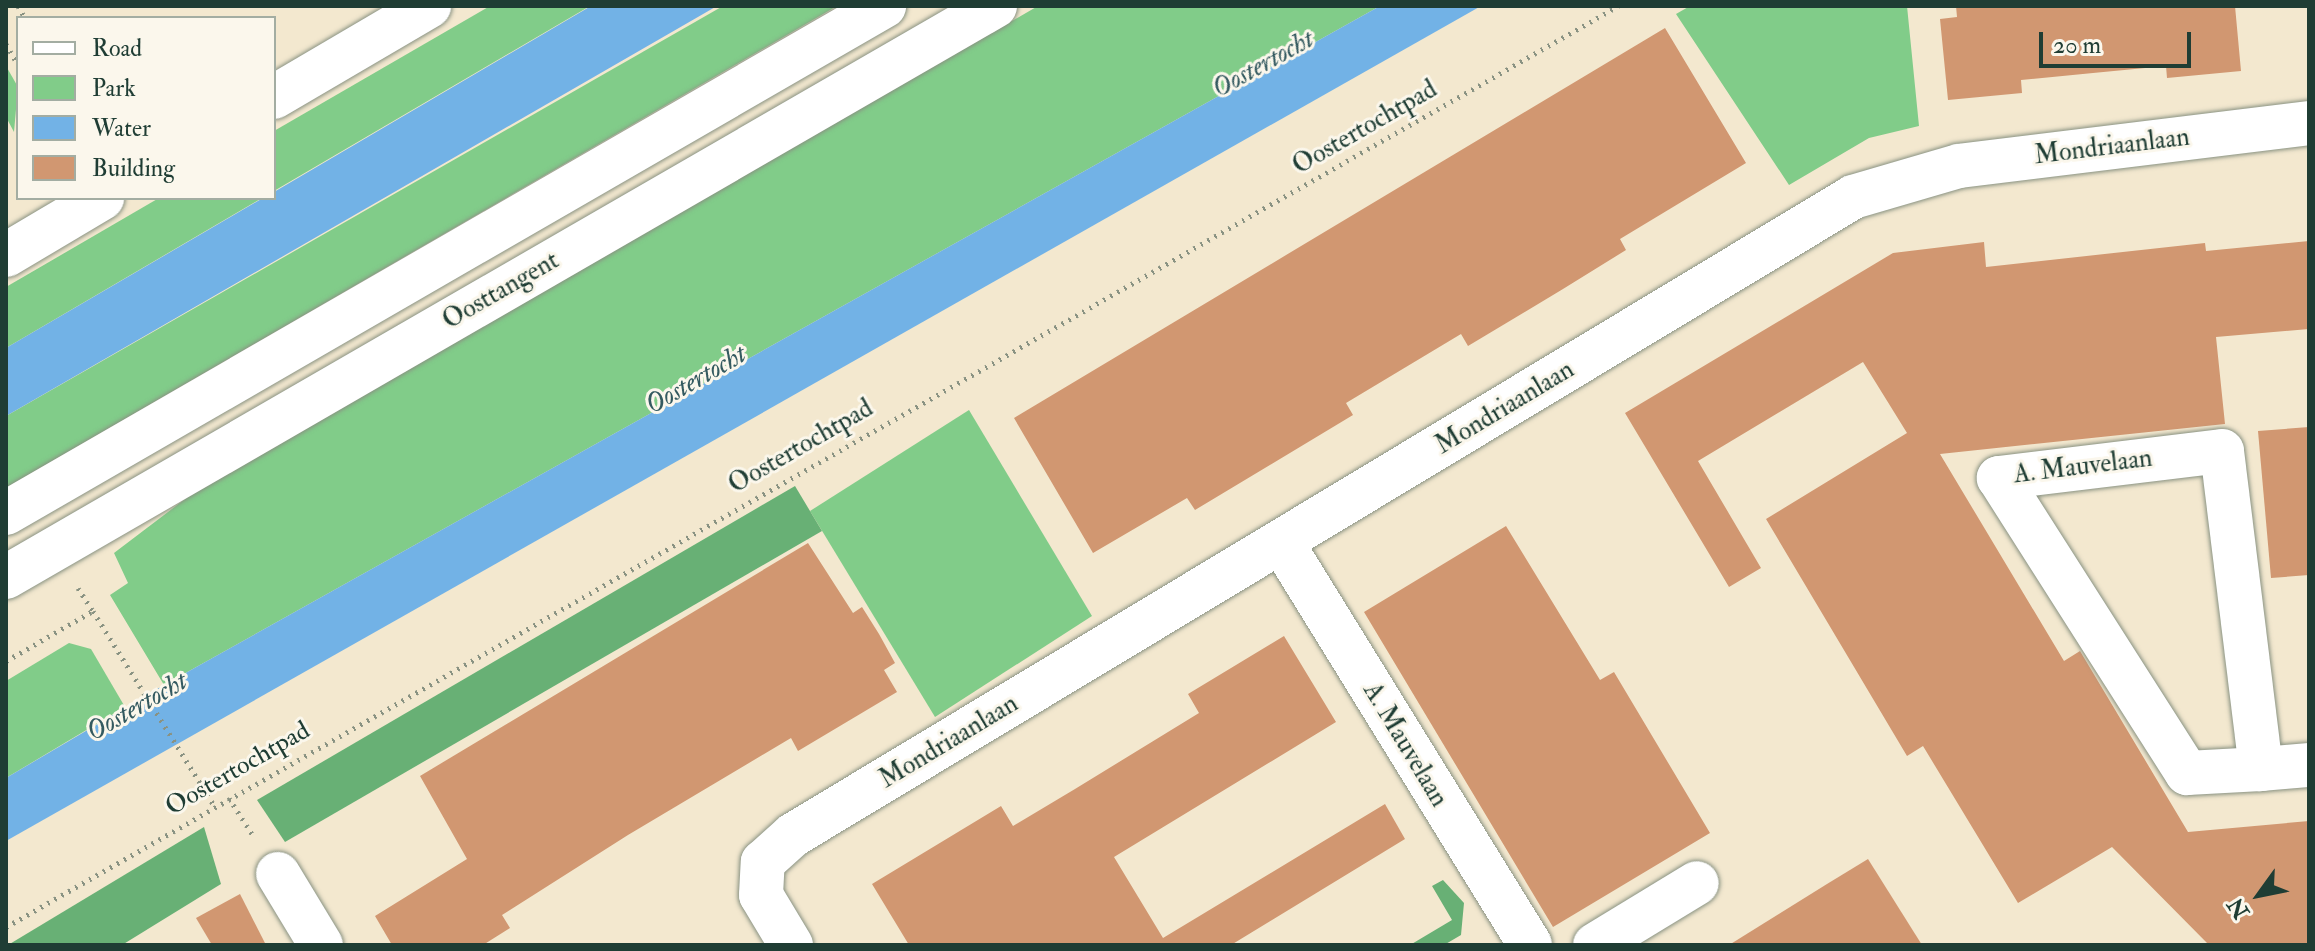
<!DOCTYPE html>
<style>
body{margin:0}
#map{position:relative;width:2315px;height:951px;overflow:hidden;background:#f3e8cf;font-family:"IM FELL Double Pica",serif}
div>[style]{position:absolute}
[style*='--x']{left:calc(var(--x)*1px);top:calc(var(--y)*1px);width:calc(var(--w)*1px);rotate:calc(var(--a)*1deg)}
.green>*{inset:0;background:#81cc89}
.forest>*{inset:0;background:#68b075}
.water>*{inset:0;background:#72b2e6}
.building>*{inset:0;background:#d19771}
.path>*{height:5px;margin-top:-2.5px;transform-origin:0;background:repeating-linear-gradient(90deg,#899282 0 2px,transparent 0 8px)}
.roads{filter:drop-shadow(0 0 2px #899282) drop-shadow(0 0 2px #899282)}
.minor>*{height:44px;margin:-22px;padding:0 22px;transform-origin:22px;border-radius:22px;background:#fff}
.secondary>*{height:44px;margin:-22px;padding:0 22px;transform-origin:22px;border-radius:22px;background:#fff}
span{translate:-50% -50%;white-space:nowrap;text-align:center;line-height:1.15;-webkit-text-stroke:6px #fbf7ec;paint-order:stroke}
.street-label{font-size:26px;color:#1f3d34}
.water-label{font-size:28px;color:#345a60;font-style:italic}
.frame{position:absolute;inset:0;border:8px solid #1f3d34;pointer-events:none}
.legend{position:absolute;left:16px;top:16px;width:260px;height:184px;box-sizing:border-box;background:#fbf7ec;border:2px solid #a3ada2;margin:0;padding:10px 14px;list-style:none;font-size:24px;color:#1f3d34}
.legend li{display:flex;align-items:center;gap:16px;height:40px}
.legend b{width:40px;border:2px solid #a3ada2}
.north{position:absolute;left:2219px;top:855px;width:80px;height:80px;-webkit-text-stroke:6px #fbf7ec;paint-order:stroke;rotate:237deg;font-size:22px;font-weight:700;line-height:32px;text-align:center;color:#1f3d34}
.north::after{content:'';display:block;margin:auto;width:28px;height:36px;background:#1f3d34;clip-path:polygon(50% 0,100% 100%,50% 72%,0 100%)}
.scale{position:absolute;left:2039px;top:32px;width:152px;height:36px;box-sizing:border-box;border:4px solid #1f3d34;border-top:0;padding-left:10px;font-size:24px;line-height:28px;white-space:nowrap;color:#1f3d34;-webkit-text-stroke:6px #fbf7ec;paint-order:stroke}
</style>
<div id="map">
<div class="green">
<div style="clip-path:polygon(490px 6px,590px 6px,274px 191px,274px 131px)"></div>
<div style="clip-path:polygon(723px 6px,837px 6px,6px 488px,6px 416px)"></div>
<div style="clip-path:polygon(1038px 6px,1380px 6px,164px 685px,110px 595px,128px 583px,114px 553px,193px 493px)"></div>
<div style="clip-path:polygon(1690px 6px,1907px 6px,1919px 126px,1869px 138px,1789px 185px,1676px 14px)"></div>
<div style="clip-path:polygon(6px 66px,18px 87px,14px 132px,6px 117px)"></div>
<div style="clip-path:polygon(159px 198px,262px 198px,6px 348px,6px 287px)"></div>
<div style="clip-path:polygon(969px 410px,1092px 616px,935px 717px,810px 511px)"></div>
<div style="clip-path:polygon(69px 643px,91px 649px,125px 707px,6px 778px,6px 681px)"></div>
</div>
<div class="forest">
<div style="clip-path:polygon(795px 486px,822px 531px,285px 842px,257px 800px)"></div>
<div style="clip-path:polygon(204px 827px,221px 884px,122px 945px,8px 945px)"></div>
<div style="clip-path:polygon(1443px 880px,1464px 903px,1461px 935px,1444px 945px,1410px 945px,1452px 920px,1432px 886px)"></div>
</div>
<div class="water">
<div style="clip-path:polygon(591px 6px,717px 6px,6px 416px,6px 348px,263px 198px,274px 198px,274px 192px)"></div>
<div style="clip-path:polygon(1380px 6px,1481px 6px,6px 841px,6px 778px,164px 685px)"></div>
</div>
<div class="building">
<div style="clip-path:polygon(1956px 6px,2235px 6px,2241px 71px,2167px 78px,2166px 66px,2093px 73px,2021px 80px,2022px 93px,1948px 100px,1940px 19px,1957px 17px)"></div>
<div style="clip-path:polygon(1665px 28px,1746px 163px,1620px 239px,1626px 250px,1563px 289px,1468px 346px,1461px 334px,1346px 403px,1353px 415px,1195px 510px,1187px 498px,1093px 553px,1014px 418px)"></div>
<div style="clip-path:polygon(2309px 241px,2309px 329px,2216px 337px,2225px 424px,1940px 454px,2064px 661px,2080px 651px,2188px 832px,2309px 821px,2309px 945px,2209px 945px,2112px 847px,2018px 903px,1923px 746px,1907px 756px,1766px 519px,1907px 433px,1863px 362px,1698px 461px,1761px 568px,1729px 587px,1625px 413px,1893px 253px,1984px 242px,1986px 267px,2205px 243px,2206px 251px)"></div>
<div style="clip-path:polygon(2309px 427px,2309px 575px,2271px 578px,2258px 431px)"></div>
<div style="clip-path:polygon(1506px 526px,1600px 680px,1614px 672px,1710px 833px,1553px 927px,1364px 612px)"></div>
<div style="clip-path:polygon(808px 543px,853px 613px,862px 607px,879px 634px,895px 663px,884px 670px,897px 692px,798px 751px,791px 738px,628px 835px,502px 915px,510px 928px,483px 945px,392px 945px,375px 916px,467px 859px,420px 776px)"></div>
<div style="clip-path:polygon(1284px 636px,1336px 722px,1114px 857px,1163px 938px,1385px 804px,1405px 839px,1231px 945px,909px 945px,872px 884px,1001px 806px,1013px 826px,1075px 789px,1199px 713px,1188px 694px)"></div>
<div style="clip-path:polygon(1868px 859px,1922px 945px,1729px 945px,1827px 884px)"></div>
<div style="clip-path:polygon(240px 894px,266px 945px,212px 945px,196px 918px)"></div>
</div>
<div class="path">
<div style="--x:18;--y:6;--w:14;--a:60"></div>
<div style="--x:6;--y:44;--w:24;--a:60"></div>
<div style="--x:78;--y:588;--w:27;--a:57"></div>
<div style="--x:6;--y:661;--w:100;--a:-29.9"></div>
<div style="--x:93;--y:611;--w:231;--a:58.1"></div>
<div style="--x:229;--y:798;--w:43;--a:57.4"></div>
<div style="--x:6;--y:927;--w:1857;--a:-29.74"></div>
</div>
<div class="roads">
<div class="minor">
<div style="--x:274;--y:97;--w:180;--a:-30.4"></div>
<div style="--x:6;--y:255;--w:112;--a:-30.7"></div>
<div style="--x:1282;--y:543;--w:472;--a:58.3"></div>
<div style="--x:2261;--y:769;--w:320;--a:-97"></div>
<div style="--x:2222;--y:451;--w:225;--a:173.1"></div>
<div style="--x:1999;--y:478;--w:350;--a:57.5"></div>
<div style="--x:2187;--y:773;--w:74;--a:-3.1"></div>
<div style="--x:2261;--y:769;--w:48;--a:-4.8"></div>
<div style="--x:278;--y:874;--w:83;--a:58.8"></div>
<div style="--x:791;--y:945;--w:58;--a:-121"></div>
<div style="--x:761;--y:895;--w:33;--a:-87"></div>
<div style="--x:763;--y:862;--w:40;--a:-42"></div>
<div style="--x:793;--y:835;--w:1237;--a:-31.04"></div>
<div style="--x:1853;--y:197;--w:110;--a:-16.3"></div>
<div style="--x:1959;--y:166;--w:353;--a:-7"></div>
<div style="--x:1595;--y:945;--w:119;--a:-31.3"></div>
</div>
<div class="secondary">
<div style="--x:6;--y:513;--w:1014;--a:-30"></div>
<div style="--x:6;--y:577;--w:1142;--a:-30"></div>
</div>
</div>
<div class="street-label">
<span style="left:1365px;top:128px;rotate:-30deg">Oostertochtpad</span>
<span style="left:2112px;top:147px;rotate:-7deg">Mondriaanlaan</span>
<span style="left:501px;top:291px;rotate:-30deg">Oosttangent</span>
<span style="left:1505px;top:408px;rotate:-31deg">Mondriaanlaan</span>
<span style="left:801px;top:447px;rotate:-30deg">Oostertochtpad</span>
<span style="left:2083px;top:467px;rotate:-7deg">A. Mauvelaan</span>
<span style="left:949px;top:742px;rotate:-31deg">Mondriaanlaan</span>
<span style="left:1405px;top:745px;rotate:59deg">A. Mauvelaan</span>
<span style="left:238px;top:769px;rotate:-30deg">Oostertochtpad</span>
</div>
<div class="water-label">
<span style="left:1263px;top:64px;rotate:-29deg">Oostertocht</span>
<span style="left:696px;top:380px;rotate:-30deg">Oostertocht</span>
<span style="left:137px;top:707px;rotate:-30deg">Oostertocht</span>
</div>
<div class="frame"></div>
<ul class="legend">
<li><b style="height:10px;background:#fff"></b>Road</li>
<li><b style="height:22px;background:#81cc89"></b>Park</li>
<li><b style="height:22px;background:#72b2e6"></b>Water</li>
<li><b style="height:22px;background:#d19771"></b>Building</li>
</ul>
<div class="north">N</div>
<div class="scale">20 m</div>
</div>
